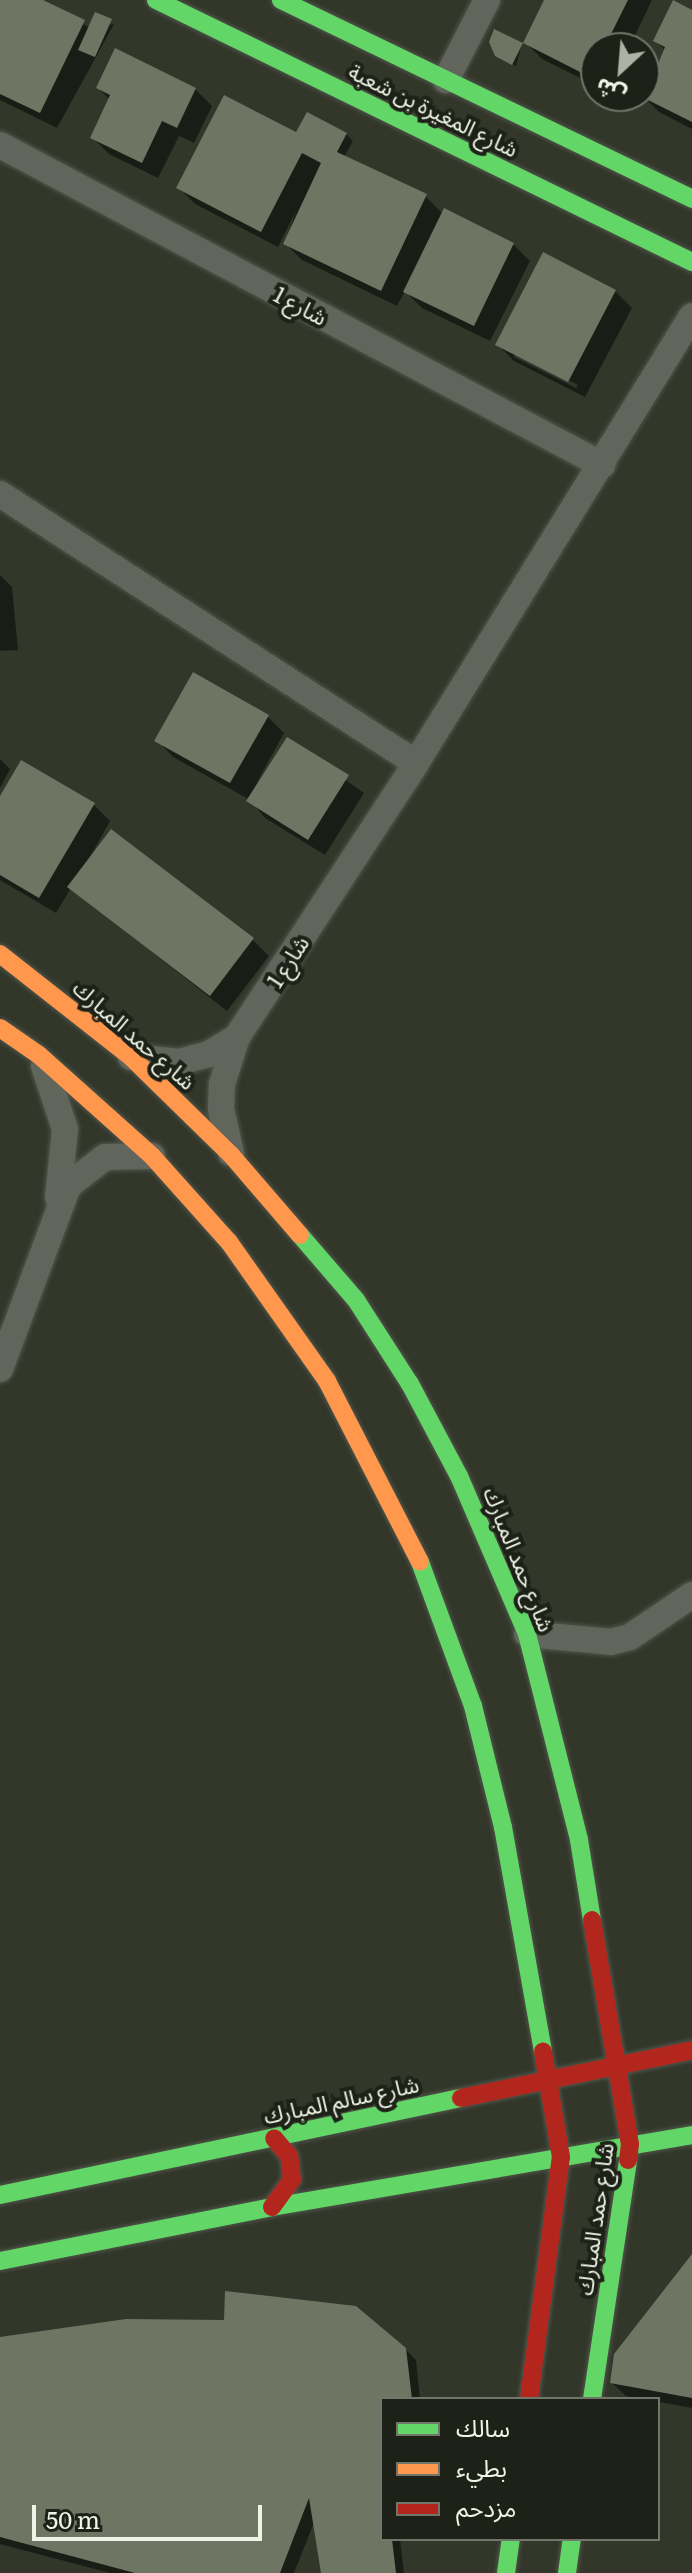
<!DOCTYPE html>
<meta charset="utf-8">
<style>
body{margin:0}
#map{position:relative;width:692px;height:2573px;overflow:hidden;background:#32372a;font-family:Literata,"Noto Sans Arabic",serif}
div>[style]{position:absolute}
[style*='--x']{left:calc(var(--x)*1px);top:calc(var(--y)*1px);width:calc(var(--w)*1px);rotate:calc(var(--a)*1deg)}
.shadow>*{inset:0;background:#0007}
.building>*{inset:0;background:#6e7663}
.roads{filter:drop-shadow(0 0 2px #50554a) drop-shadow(0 0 2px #50554a)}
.street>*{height:26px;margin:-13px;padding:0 13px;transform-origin:13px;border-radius:13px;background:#61655b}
.fast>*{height:18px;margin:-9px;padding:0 9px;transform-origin:9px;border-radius:9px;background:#63d668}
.slow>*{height:18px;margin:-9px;padding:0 9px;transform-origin:9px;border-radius:9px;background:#ff974d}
.jam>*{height:18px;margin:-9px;padding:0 9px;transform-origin:9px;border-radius:9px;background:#b3261e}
span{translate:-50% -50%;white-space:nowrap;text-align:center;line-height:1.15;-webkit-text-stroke:8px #1d2117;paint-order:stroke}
.street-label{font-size:22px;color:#eef4e6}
.legend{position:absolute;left:380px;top:2397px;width:280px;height:144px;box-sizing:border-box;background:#1d2117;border:2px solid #71756a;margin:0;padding:10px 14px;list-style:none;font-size:24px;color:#eef4e6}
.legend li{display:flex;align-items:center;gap:16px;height:40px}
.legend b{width:40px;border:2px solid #71756a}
.north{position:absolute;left:580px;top:32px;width:80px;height:80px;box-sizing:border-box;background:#1d2117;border:2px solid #71756a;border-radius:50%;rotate:206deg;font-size:22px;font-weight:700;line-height:32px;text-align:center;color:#eef4e6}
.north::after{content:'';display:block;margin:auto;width:28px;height:36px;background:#acb2a4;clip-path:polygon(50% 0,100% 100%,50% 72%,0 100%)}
.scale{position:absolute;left:32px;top:2505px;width:230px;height:36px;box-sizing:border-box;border:4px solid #eef4e6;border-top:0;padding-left:10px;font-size:24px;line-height:28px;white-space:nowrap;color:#eef4e6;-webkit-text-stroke:6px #1d2117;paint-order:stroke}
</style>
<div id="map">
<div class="shadow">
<div style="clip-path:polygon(3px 0,39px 0,90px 28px,114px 24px,57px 128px,0 100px)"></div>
<div style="clip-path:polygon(547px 0,652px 0,629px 48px,596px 48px,596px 86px,542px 59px,525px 42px)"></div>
<div style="clip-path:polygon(692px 12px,692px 129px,659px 112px,643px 96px,665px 50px,655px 40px)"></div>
<div style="clip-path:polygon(522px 44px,516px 66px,497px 55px)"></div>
<div style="clip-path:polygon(98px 88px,195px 89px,212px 106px,194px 143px,179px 136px,158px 178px,109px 154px,92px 137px,110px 100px)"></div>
<div style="clip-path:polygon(346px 134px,353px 141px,344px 157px,425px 196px,443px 214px,513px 244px,530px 261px,490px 341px,422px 308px,405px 291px,397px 306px,302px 260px,285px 243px,296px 211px,278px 247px,195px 204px,178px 187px,304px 139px)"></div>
<div style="clip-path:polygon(evenodd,615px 291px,632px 308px,585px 397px,514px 361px,497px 344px,615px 291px,514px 352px,578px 385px,576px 388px,514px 357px,514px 352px)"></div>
<div style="clip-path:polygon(0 575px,12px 587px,18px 650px,0 651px)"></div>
<div style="clip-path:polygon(268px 717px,284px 733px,256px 784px,288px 739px,364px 793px,325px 855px,265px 818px,250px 800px,173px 757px,157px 740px)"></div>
<div style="clip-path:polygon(0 759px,10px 769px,0 788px)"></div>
<div style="clip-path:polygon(0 800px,94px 805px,110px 821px,91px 855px,253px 940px,269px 956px,227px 1011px,71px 888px,56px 913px,0 880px)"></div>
<div style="clip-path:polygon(692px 2257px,692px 2408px,626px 2396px,612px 2383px)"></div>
<div style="clip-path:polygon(226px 2322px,405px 2349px,416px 2360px,420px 2399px,382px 2399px,382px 2539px,400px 2539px,404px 2573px,323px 2573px,315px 2520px,294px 2573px,110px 2573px,0 2544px,0 2339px)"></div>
</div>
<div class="building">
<div style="clip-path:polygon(0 0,43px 0,85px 20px,40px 113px,0 94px)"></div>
<div style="clip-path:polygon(544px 0,628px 0,604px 48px,596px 48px,590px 77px,523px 43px)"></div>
<div style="clip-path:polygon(673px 0,692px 10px,692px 122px,644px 98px,665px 47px,653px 41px)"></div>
<div style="clip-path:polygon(95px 12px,112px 19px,95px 57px,78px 50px)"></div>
<div style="clip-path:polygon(494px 29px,523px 43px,512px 65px,495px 56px,489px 42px)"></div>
<div style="clip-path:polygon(115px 48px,196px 88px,177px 128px,162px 121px,142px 163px,90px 138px,110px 95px,96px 88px)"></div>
<div style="clip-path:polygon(224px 95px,296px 132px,307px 112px,347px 133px,337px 152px,427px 194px,381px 291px,283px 244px,321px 163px,302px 153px,261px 232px,176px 188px)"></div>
<div style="clip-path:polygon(444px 208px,514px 243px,474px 326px,403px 292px)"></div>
<div style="clip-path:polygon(543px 252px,616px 290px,568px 382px,495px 345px)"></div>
<div style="clip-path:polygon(193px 672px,269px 715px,230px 783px,154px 741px)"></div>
<div style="clip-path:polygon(287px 737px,349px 775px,308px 840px,246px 801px)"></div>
<div style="clip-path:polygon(21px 760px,95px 803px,39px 898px,0 875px,0 796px)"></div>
<div style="clip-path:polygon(111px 829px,254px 938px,210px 996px,67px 887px)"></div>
<div style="clip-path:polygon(692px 2254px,692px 2398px,610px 2383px,614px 2354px)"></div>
<div style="clip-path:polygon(225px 2291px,356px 2306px,406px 2348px,412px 2399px,382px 2399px,382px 2539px,392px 2539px,396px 2573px,321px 2573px,309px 2498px,280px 2573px,135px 2573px,0 2537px,0 2337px,126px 2319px,224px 2320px)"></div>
</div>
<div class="roads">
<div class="street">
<div style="--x:446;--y:80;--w:90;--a:-62.9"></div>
<div style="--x:0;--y:145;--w:682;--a:27.99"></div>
<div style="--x:0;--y:494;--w:495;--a:32.9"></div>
<div style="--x:131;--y:1057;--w:48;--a:5.9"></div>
<div style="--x:179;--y:1062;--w:31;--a:-15"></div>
<div style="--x:209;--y:1054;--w:33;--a:-31"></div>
<div style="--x:44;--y:1066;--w:66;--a:71.6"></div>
<div style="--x:65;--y:1129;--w:69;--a:95.8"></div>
<div style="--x:231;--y:1153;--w:45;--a:-102.8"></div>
<div style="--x:221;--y:1109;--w:25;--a:-88"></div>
<div style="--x:222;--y:1084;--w:49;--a:-72.3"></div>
<div style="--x:237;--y:1037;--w:327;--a:-56.8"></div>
<div style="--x:416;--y:763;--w:525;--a:-58.31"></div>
<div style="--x:0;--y:1369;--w:195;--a:-69.6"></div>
<div style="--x:68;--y:1186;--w:47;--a:-38.1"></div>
<div style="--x:105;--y:1157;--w:47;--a:-1.2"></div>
<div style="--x:527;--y:1634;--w:84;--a:5.4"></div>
<div style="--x:611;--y:1642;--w:20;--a:-15"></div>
<div style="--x:630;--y:1637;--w:75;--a:-34.1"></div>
</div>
<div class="fast">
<div style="--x:156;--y:0;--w:597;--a:26.05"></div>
<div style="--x:281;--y:0;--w:457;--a:25.8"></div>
<div style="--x:300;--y:1235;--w:86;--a:49.3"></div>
<div style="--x:356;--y:1300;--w:100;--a:57.3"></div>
<div style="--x:410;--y:1384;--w:104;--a:62"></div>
<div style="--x:459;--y:1476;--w:172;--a:66.7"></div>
<div style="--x:527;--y:1634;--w:212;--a:75.8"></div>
<div style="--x:579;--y:1840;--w:81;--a:80.8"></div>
<div style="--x:420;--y:1562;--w:153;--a:69.8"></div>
<div style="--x:473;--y:1706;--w:125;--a:76.1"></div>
<div style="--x:503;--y:1827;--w:229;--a:79.9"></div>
<div style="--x:0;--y:2195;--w:471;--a:-11.9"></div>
<div style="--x:0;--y:2261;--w:277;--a:-11.2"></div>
<div style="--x:272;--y:2207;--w:426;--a:-9.7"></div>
<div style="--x:592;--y:2399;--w:242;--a:-81.4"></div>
<div style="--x:506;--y:2573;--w:34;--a:-82"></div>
<div style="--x:567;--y:2573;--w:34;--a:-82"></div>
</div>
<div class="slow">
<div style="--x:0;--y:954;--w:167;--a:38.2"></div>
<div style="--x:131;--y:1057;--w:141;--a:44.4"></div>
<div style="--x:232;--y:1156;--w:104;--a:49.3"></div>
<div style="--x:0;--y:1028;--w:47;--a:34.7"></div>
<div style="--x:39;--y:1055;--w:152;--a:41.8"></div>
<div style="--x:152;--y:1156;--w:115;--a:48.2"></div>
<div style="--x:229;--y:1242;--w:170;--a:54.8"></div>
<div style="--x:327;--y:1381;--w:203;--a:62.8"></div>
</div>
<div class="jam">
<div style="--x:592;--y:1920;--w:227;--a:80.4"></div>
<div style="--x:630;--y:2144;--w:16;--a:97"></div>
<div style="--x:461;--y:2098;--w:236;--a:-11.7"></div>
<div style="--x:272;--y:2207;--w:34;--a:-54"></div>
<div style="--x:292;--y:2179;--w:23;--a:-97"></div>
<div style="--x:289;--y:2156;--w:23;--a:-130"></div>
<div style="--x:529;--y:2399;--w:244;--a:-82.5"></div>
<div style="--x:561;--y:2157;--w:107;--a:-99.7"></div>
</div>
</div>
<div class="street-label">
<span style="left:434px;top:109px;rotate:26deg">شارع المغيرة بن شعبة</span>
<span style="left:301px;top:305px;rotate:28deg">شارع 1</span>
<span style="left:287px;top:961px;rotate:-57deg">شارع 1</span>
<span style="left:135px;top:1034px;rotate:41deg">شارع حمد المبارك</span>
<span style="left:520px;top:1559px;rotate:68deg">شارع حمد المبارك</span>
<span style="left:341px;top:2099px;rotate:-12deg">شارع سالم المبارك</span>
<span style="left:594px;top:2219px;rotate:-82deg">شارع حمد المبارك</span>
</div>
<ul class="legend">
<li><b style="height:10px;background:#63d668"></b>سالك</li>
<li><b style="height:10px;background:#ff974d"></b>بطيء</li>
<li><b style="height:10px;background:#b3261e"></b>مزدحم</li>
</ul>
<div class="north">ش</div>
<div class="scale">50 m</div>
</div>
